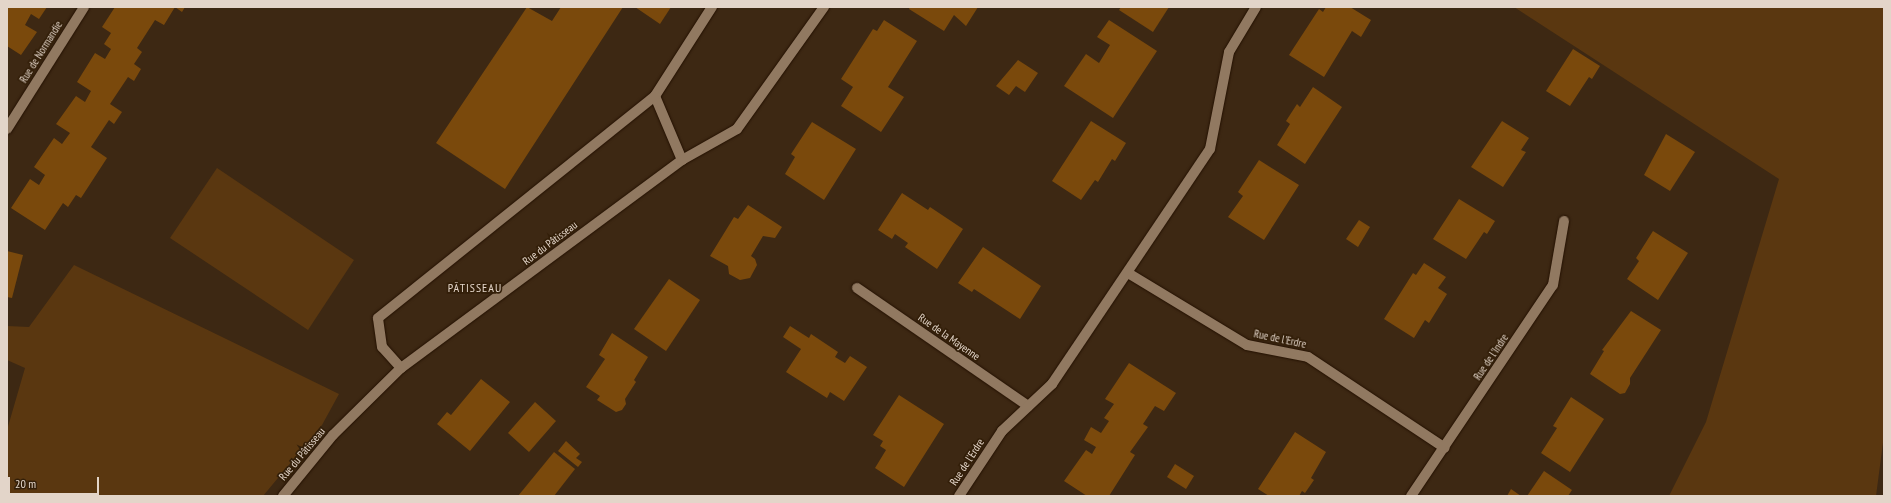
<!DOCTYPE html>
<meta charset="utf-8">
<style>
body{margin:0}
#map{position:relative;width:1891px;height:503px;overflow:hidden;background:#3d2813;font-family:"PT Sans Narrow",sans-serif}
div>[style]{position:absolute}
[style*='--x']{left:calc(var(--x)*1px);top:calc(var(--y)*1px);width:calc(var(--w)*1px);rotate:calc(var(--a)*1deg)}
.green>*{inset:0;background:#5a3710}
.building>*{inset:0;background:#7a490c}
.roads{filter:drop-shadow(0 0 1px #241100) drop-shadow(0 0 1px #241100)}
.lane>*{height:10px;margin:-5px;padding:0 5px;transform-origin:5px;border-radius:5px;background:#917961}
.street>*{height:10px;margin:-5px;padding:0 5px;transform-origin:5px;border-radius:5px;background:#917961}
span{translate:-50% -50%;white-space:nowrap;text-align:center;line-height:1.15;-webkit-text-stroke:3.5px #331f09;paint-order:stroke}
.street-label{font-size:11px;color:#e3d5c9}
.neighbourhood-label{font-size:12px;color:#e3d5c9;letter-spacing:1px}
.frame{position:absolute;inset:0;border:8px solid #e3d5c9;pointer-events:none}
.scale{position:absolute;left:8px;top:477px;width:91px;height:18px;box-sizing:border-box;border:2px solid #e3d5c9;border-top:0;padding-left:5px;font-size:12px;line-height:14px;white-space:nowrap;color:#e3d5c9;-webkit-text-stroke:3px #331f09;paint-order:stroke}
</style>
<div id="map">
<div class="green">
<div style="clip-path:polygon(1514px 7px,1884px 7px,1884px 435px,1876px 496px,1669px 496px,1706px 422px,1779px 179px)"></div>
<div style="clip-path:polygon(217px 168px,354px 260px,308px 330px,170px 238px)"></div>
<div style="clip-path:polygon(74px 265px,339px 394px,322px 425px,263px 496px,7px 496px,7px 430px,25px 368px,7px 360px,7px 326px,29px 327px)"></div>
</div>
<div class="building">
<div style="clip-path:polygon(7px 7px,47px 7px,39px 19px,31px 14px,25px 25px,37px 32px,21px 55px,7px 46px)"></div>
<div style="clip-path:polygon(115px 7px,185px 7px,182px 12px,175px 7px,164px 25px,155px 20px,137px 48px,142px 52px,134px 64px,141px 69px,134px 81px,128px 77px,110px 104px,122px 112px,114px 124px,109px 120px,91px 147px,107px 158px,81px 198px,76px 195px,68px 207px,63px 203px,45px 230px,11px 208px,30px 179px,39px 185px,45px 175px,34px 167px,54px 138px,62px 144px,70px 133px,56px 124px,76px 96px,85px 102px,91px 91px,77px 82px,95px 53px,105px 59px,111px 49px,104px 44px,111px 33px,102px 27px)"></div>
<div style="clip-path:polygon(527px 7px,552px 21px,561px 7px,623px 7px,505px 189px,436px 143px)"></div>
<div style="clip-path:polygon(635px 7px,671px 7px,660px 24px)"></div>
<div style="clip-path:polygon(910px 7px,978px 7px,966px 26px,954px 15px,944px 31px,909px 9px)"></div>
<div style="clip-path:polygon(1121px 7px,1169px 7px,1153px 32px,1119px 10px)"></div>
<div style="clip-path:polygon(1326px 7px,1350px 7px,1371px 20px,1361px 37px,1352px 31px,1324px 77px,1289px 55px,1319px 9px,1323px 12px)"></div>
<div style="clip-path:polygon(884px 20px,917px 41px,888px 87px,904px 97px,881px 132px,841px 106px,853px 87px,841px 79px,873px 29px,877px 31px)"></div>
<div style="clip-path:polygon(1109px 20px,1157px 51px,1113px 118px,1064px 86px,1086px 54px,1099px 63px,1110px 45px,1097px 37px)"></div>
<div style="clip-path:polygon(1573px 49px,1600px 66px,1592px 79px,1589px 77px,1570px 106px,1546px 91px)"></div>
<div style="clip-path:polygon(1018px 60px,1038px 73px,1025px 92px,1016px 86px,1009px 95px,996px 86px)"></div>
<div style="clip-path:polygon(1313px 87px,1342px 107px,1305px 164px,1277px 145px,1290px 124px,1286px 121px,1297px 104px,1300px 107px)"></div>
<div style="clip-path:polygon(1091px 121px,1126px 143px,1115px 161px,1112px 159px,1098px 182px,1095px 180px,1081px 200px,1052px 181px)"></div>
<div style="clip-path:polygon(1502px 121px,1529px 138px,1521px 150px,1526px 152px,1503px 187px,1471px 167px)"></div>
<div style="clip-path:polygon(812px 122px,856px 149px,824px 200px,785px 174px,795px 157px,791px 154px)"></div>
<div style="clip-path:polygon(1666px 134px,1695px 152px,1670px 191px,1644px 175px)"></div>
<div style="clip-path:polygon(1259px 160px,1299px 185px,1264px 240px,1228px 217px,1243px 196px,1238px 192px)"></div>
<div style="clip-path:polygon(902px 193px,928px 210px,930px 207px,963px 229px,937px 269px,905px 247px,908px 243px,895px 234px,892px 239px,878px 230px)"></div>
<div style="clip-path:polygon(1459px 199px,1495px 221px,1487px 234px,1484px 232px,1466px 259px,1433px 239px)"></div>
<div style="clip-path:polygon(748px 205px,782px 227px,775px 238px,763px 236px,751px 256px,755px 259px,757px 265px,750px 278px,740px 280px,729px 274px,728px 266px,710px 256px,734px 217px,738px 219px)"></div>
<div style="clip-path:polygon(1359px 220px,1370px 227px,1358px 247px,1346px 239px)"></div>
<div style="clip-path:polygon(1653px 231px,1688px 253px,1658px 300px,1627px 279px,1639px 261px,1636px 258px)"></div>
<div style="clip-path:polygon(983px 247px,1041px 286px,1020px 319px,974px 289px,972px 292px,958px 283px)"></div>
<div style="clip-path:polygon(7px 251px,23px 255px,12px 298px,7px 297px)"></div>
<div style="clip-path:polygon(1424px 263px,1446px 277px,1438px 288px,1447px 294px,1429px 323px,1425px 320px,1414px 338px,1384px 319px,1413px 273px,1416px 275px)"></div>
<div style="clip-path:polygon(669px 279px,700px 300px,666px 351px,634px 329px)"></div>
<div style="clip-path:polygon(1631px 311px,1661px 330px,1630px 378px,1630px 384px,1625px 393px,1620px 394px,1590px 374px,1604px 351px,1602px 350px)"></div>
<div style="clip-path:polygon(790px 326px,809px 338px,811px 334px,838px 352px,835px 357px,845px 363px,850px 356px,867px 367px,844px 401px,830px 392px,827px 398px,786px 372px,801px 349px,783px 337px)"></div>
<div style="clip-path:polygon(612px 333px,648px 357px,634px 380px,636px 382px,625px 399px,626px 404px,622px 410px,616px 412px,597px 400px,600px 396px,586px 387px,605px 359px,599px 355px)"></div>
<div style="clip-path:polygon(1129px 363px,1176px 393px,1164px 411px,1155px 406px,1143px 424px,1148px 427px,1130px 452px,1135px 455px,1109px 496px,1087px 496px,1064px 481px,1086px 450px,1092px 454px,1096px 447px,1084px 440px,1091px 427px,1101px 433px,1109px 421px,1104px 418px,1114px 404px,1105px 399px)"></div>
<div style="clip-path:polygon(481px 379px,510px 402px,470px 451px,437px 424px,447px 412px,451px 415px)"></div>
<div style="clip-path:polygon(899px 395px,944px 424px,904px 487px,875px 468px,886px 450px,880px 446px,883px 441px,873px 435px)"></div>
<div style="clip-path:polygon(1571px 397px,1604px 419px,1570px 472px,1541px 453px,1557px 428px,1553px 426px)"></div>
<div style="clip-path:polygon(535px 402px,556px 421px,529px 452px,508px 433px)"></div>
<div style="clip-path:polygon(1295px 432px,1326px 452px,1311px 478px,1314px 480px,1305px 493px,1302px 491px,1299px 496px,1269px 496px,1258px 489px)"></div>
<div style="clip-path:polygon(566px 441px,580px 454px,576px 458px,582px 462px,578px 467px,558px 451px)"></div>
<div style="clip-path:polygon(554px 452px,575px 469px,554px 496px,518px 496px)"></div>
<div style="clip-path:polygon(1175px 464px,1194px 476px,1186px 489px,1167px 477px)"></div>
<div style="clip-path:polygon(1544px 471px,1572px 490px,1568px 496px,1527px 496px)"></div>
<div style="clip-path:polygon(1511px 489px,1521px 496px,1507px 496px)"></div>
</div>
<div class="roads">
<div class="lane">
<div style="--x:682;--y:160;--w:69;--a:-112.9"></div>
<div style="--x:655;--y:96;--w:106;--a:-57.4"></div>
<div style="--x:401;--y:368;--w:28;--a:-132"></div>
<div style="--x:382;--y:347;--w:29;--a:-98"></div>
<div style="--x:378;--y:318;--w:355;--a:-38.7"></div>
</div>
<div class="street">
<div style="--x:7;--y:129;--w:144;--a:-57.7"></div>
<div style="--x:1128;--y:273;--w:139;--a:31.2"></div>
<div style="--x:1247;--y:345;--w:62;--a:11.1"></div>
<div style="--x:1308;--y:357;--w:164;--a:33.6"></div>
<div style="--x:857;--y:288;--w:208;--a:34.6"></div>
<div style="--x:283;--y:496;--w:79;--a:-50.7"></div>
<div style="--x:333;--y:435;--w:95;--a:-44.6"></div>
<div style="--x:401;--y:368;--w:350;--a:-36.5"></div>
<div style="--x:682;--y:160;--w:63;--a:-29.4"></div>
<div style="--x:737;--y:129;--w:150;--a:-54.5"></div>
<div style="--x:959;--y:496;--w:78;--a:-56.5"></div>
<div style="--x:1002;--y:431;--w:69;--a:-43.2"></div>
<div style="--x:1052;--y:384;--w:283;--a:-56.1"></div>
<div style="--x:1210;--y:149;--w:99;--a:-78.9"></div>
<div style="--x:1229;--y:52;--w:52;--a:-59"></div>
<div style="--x:1411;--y:496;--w:254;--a:-56.1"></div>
<div style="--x:1553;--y:285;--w:65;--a:-80.2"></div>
</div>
</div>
<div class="street-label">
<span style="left:41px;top:52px;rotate:-58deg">Rue de Normandie</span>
<span style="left:550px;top:243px;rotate:-37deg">Rue du Pâtisseau</span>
<span style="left:949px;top:337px;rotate:35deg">Rue de la Mayenne</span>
<span style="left:1280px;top:339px;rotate:12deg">Rue de l'Erdre</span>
<span style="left:1491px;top:357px;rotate:-56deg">Rue de l'Indre</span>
<span style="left:302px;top:454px;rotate:-50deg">Rue du Pâtisseau</span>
<span style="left:967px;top:462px;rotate:-57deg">Rue de l'Erdre</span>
</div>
<div class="neighbourhood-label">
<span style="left:475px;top:288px">PÂTISSEAU</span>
</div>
<div class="frame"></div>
<div class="scale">20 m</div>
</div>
